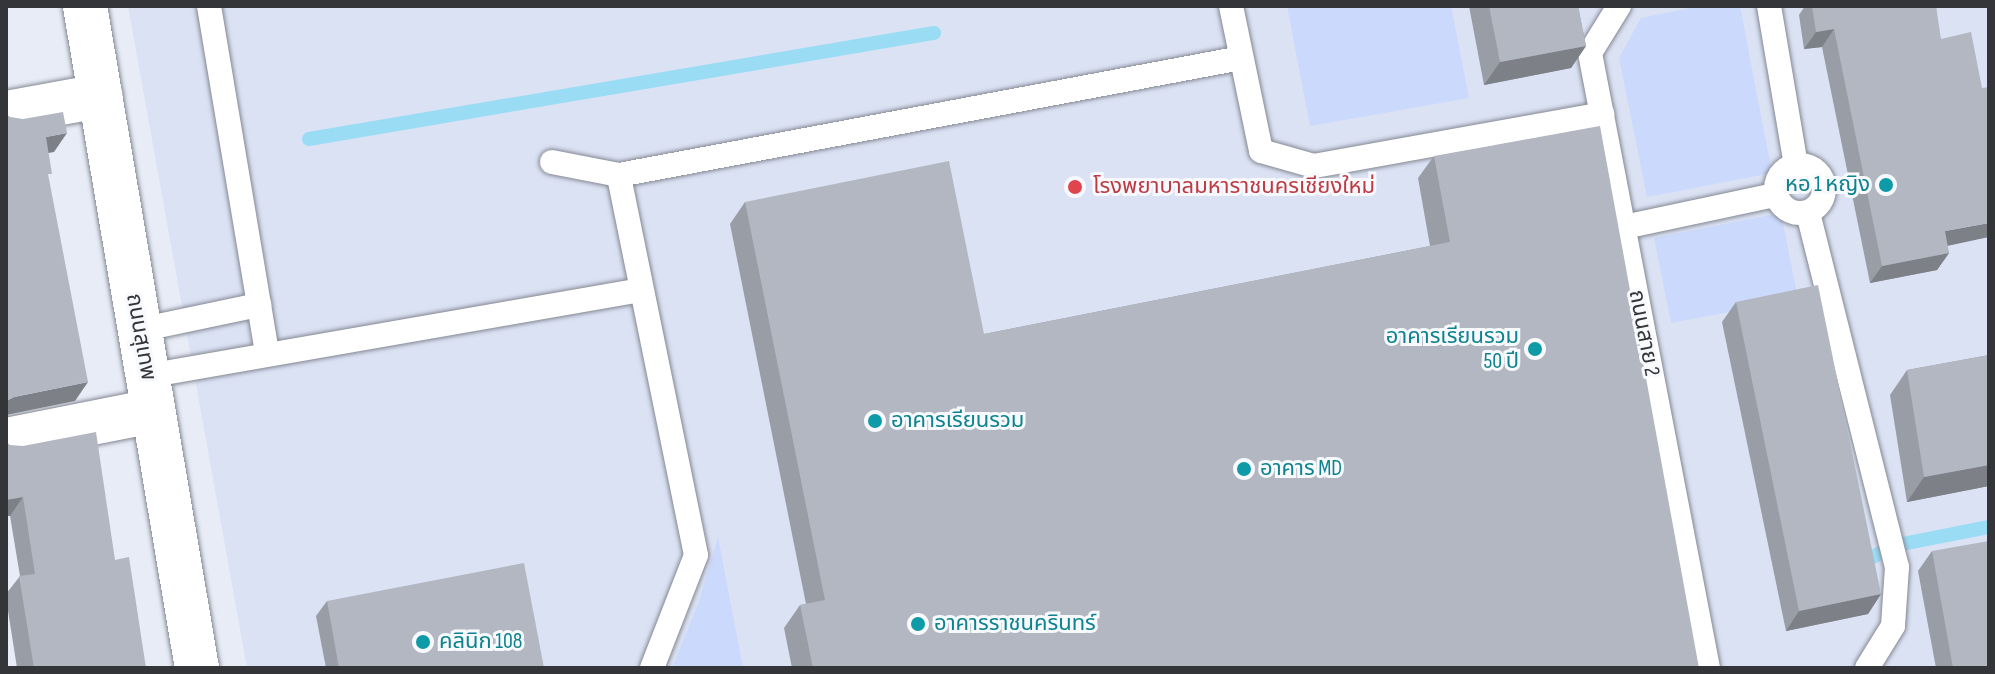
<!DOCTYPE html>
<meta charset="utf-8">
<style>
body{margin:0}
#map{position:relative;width:1995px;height:674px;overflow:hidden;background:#e7ecf7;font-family:"Sofia Sans Condensed","Noto Sans Thai",sans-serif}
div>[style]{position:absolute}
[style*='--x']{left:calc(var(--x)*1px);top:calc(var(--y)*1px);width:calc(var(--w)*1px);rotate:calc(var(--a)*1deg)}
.built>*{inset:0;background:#dbe2f4}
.green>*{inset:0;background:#cbd9fc}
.stream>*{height:14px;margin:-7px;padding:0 7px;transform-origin:7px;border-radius:7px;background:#9bdcf5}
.roads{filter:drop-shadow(0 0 2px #848892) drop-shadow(0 0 2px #848892)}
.lane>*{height:24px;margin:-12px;padding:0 12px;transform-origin:12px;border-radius:12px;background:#fff}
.lane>.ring{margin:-12px;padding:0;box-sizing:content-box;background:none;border:24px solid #fff;border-radius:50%}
.street>*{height:44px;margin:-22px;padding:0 22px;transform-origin:22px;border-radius:22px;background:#fff}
.secondary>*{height:44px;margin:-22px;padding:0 22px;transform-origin:22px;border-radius:22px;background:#fff}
.wall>*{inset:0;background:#999da6}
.shaded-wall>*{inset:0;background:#7d8087}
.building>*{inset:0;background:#b2b7c1}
.dots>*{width:22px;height:22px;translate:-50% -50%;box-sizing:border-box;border:4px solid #f7f9fd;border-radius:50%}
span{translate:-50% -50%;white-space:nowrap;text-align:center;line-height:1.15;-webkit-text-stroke:6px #f7f9fd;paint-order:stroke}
.culture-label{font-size:22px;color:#0d838f}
.right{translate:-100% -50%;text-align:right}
.left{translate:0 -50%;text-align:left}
.health-label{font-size:22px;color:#be3a42}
.street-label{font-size:22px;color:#333539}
.frame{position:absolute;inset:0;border:8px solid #333539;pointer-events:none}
</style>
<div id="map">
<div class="built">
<div style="clip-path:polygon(128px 6px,1989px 6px,1989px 668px,247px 668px)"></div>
</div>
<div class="green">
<div style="clip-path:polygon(1287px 6px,1451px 6px,1469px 98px,1310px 126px)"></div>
<div style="clip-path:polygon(1700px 6px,1740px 6px,1772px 173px,1647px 197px,1619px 58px,1641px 18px)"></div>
<div style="clip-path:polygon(1781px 213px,1798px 299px,1671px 323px,1654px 238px)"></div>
<div style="clip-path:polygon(718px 537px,743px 668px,672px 668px,699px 601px)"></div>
</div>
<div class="stream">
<div style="--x:309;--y:139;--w:634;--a:-9.63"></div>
<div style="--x:1873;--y:557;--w:22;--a:-30"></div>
<div style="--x:1892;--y:546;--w:99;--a:-11.1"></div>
</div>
<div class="roads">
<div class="lane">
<div style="--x:209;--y:6;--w:353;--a:80.5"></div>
<div style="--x:1231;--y:6;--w:148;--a:78.3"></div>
<div style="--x:1261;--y:151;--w:55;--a:15.8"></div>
<div style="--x:1314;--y:166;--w:293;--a:-10.2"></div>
<div style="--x:1619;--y:6;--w:55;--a:121.7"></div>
<div style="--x:1590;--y:53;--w:626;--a:79.14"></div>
<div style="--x:1769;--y:6;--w:161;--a:80.4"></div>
<div style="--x:552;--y:162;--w:68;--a:11"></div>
<div class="ring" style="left:1776px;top:165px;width:24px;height:24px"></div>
<div style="--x:1808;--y:213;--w:365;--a:75.9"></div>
<div style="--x:1897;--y:567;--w:59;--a:93.9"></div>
<div style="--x:1893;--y:626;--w:49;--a:121.8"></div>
<div style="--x:1624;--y:227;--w:154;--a:-12"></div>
<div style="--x:139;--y:330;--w:123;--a:-11.8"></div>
<div style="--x:147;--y:376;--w:501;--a:-9.88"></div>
<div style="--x:652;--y:668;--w:121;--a:-68.7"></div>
<div style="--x:696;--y:555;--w:388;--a:-101.5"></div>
<div style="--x:619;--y:175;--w:633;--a:-10.65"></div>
</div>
<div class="street">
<div style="--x:6;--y:113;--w:96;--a:-10.3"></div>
<div style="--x:6;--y:440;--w:150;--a:-11.2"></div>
</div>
<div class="secondary">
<div style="--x:85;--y:6;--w:671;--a:80.4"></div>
</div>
</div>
<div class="wall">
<div style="clip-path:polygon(1469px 6px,1578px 6px,1586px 46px,1571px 68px,1484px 85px)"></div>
<div style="clip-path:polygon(1805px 6px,1936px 6px,1947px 246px,1949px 253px,1937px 270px,1870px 283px,1822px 47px,1804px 49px,1799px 15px)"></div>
<div style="clip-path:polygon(1434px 156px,1699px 668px,792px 668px,784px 628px,800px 605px,806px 604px,730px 224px,745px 202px,984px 334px,1430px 246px,1418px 178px)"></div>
<div style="clip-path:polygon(1736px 302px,1881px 594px,1868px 614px,1786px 631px,1722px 322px)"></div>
<div style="clip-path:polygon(1989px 355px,1989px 486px,1907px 502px,1890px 395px,1907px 370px)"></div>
<div style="clip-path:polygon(6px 442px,115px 560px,146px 668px,17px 668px,6px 598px,6px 594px,20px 576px,10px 516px,6px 516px)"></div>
<div style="clip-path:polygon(1932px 551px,1989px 668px,1936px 668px,1918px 571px)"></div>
<div style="clip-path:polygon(327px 601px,544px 668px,326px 668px,316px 616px)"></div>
</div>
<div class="shaded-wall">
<div style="clip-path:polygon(1834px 29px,1822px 47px,1804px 49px,1816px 32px)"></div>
<div style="clip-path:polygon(1586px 46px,1571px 68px,1484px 85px,1500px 62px)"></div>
<div style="clip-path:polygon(67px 133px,54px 152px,32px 156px,46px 137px)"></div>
<div style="clip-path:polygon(1989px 223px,1989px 237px,1933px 249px,1945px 231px)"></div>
<div style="clip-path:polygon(1949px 253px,1937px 270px,1870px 283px,1882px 266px)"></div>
<div style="clip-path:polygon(88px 382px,75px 401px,6px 415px,6px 401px,14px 397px)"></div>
<div style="clip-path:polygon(1989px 465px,1989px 486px,1907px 502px,1924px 477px)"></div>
<div style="clip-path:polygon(23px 497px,10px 516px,6px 516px,6px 500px)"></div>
<div style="clip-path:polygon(1881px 594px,1868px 614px,1786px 631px,1799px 611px)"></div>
</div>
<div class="building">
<div style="clip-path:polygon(1489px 6px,1578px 6px,1586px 46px,1500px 62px)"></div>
<div style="clip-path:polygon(1812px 6px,1936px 6px,1941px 39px,1971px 32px,1982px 88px,1989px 87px,1989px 223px,1945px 231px,1949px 253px,1882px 266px,1834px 29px,1816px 32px)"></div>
<div style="clip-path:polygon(63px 112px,67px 133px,46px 137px,52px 174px,48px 174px,88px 382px,14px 397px,6px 401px,6px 114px,10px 117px,23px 119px)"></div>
<div style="clip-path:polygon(1600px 126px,1699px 668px,813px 668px,800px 605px,825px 600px,745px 202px,949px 161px,984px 334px,1450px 242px,1434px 156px)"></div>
<div style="clip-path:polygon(1818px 285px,1881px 594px,1799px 611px,1736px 302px)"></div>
<div style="clip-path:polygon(1989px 355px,1989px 465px,1924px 477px,1907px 370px)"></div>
<div style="clip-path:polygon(96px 432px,115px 560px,129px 557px,146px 668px,34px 668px,19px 576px,35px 574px,23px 497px,6px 500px,6px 442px,10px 445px,23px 446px)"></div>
<div style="clip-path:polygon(1989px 541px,1989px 668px,1953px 668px,1932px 551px)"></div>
<div style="clip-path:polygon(524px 563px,544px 668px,339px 668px,327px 601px)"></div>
</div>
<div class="dots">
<div style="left:1886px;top:185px;background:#0f9aa8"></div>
<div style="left:1075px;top:187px;background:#e0444e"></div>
<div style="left:1535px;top:349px;background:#0f9aa8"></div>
<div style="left:875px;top:421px;background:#0f9aa8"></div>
<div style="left:1244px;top:469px;background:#0f9aa8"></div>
<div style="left:918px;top:624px;background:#0f9aa8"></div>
<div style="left:423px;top:642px;background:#0f9aa8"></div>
</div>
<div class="culture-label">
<span class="right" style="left:1870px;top:185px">หอ 1 หญิง</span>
<span class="right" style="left:1519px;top:349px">อาคารเรียนรวม<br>50 ปี</span>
<span class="left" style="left:891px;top:421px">อาคารเรียนรวม</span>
<span class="left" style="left:1260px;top:469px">อาคาร MD</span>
<span class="left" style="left:934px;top:624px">อาคารราชนครินทร์</span>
<span class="left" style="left:439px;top:642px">คลินิก 108</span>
</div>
<div class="health-label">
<span class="left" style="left:1093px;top:187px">โรงพยาบาลมหาราชนครเชียงใหม่</span>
</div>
<div class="street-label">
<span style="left:1644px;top:333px;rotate:79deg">ถนนสาย 2</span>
<span style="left:141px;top:337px;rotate:80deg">ถนนสุเทพ</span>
</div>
<div class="frame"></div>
</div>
